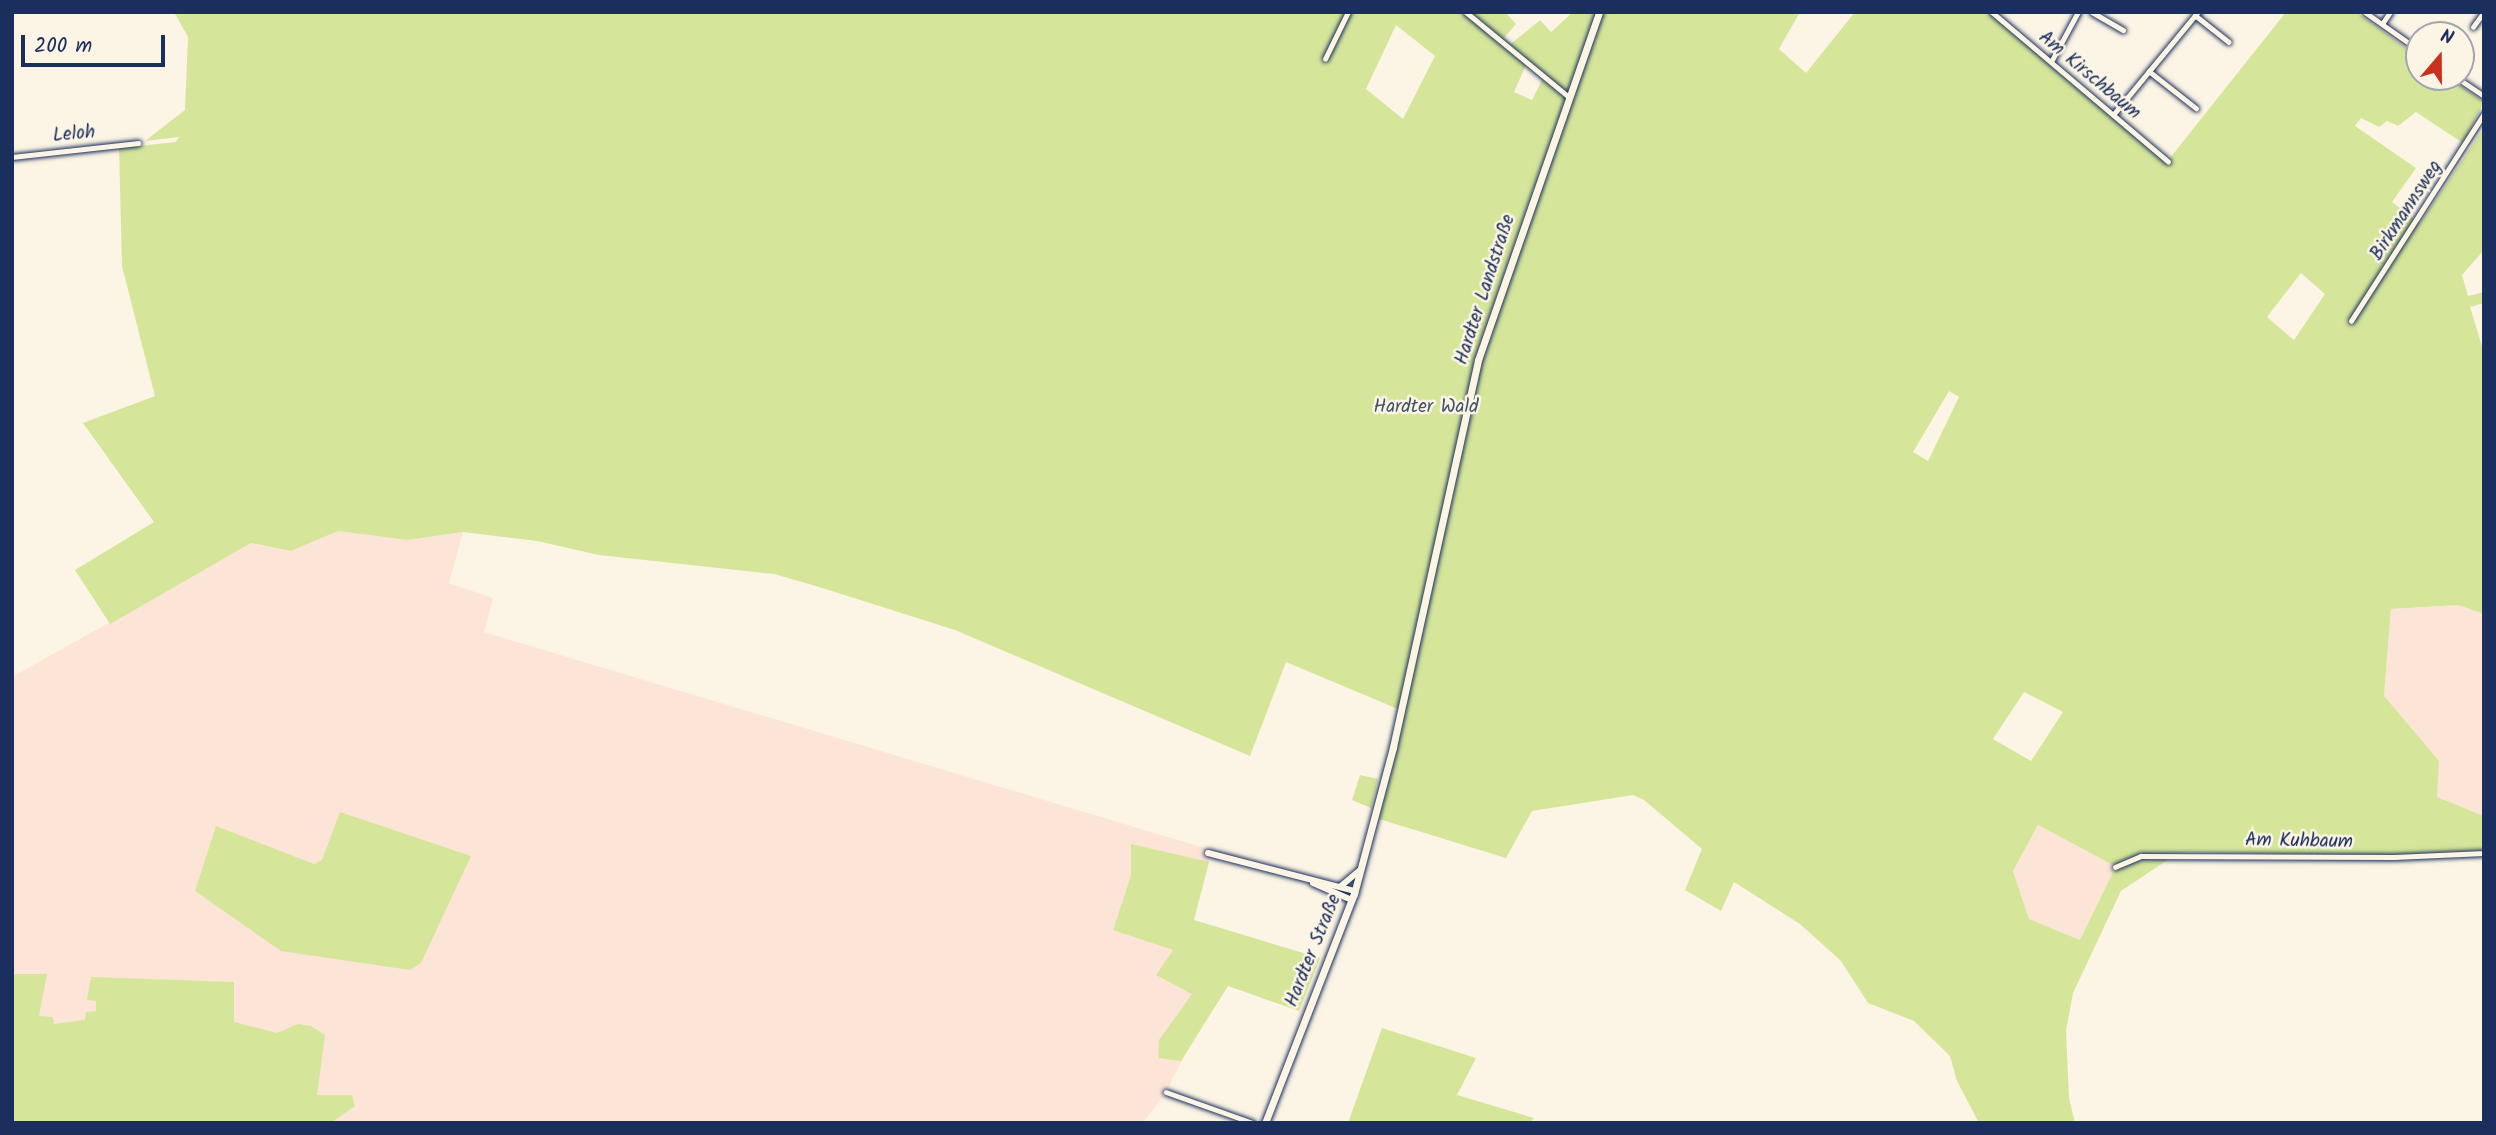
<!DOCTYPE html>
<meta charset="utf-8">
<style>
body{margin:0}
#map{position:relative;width:2496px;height:1135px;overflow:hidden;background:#fcf5e5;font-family:Kalam,sans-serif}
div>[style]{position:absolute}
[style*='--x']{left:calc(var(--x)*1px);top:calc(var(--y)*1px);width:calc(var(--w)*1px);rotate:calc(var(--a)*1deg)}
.built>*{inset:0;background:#fce5d7}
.green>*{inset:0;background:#d5e69a}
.roads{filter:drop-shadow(0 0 2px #1b2f5e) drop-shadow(0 0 2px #1b2f5e)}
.minor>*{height:4.5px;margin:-2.25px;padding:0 2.25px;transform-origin:2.25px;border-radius:2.25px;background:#fcf5e5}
.tertiary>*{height:6px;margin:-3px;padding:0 3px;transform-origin:3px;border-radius:3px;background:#fcf5e5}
.secondary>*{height:7px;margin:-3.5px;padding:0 3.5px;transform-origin:3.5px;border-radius:3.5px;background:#fcf5e5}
span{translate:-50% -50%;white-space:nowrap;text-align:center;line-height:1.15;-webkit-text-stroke:5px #fcf5e5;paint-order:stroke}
.street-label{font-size:19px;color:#1b2f5e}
.park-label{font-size:19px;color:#40546a}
.frame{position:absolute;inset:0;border:14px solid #1b2f5e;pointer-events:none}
.north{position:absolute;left:2405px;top:21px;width:70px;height:70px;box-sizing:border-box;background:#fcf5e5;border:2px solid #a2a6af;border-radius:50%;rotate:20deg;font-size:19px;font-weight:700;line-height:28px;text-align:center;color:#1b2f5e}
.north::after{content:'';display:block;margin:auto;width:24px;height:32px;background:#c8321e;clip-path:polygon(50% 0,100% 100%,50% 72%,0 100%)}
.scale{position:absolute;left:21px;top:35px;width:144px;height:32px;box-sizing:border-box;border:4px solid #1b2f5e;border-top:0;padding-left:9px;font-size:21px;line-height:24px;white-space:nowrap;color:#1b2f5e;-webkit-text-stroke:5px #fcf5e5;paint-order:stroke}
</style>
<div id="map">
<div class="built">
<div style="clip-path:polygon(338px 531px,407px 540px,463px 532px,449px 583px,493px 598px,484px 632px,1211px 850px,1184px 955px,1228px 986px,1194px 1037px,1165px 1094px,1144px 1121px,1149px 1123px,12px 1123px,12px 677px,251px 543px,291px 551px)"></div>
<div style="clip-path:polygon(2458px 605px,2484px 614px,2484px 816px,2437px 797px,2384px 696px,2391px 609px)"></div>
<div style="clip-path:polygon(2038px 825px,2114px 863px,2117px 872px,2080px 940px,2029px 919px,2013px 871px)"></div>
</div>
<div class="green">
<div style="clip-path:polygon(evenodd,174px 12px,1505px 12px,1516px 24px,1504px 38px,1511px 44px,1540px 20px,1551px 32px,1573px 12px,1800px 12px,1779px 49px,1806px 73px,1855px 12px,1987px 12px,2166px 163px,2286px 12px,2356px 12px,2419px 57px,2419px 77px,2448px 77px,2484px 102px,2463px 143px,2416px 112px,2398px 126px,2387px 121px,2379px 127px,2361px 118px,2355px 126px,2416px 168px,2392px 202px,2420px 223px,2484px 128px,2484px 250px,2462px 275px,2468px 296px,2484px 292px,2484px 303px,2470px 307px,2484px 353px,2484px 614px,2458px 605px,2391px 609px,2384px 696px,2439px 761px,2437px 797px,2484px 816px,2484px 852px,2394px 856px,2192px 852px,2145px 855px,2115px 866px,2038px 825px,2013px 871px,2029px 919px,2080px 940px,2115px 868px,2144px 857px,2172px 857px,2121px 891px,2073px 993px,2066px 1031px,2069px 1098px,2075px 1123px,1979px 1123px,1957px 1081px,1950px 1056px,1914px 1021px,1868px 1003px,1841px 961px,1800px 924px,1734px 882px,1721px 911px,1685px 890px,1702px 849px,1644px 800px,1633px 795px,1532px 811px,1506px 858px,1379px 819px,1405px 712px,1286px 662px,1250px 756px,955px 630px,816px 586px,774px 574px,599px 555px,537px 541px,463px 532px,407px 540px,338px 531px,291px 551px,251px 543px,110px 624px,75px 570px,154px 522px,83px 423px,155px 396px,122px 266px,119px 148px,176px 142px,179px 137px,145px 141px,185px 110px,188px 37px,174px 12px,1396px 25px,1435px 56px,1403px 119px,1366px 89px,1396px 25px,174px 12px,1526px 65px,1543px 78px,1532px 100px,1514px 92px,1526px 65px,174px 12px,2301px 273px,2325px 294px,2294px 340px,2267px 317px,2301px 273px,174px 12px,1949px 391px,1959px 397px,1928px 461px,1913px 452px,1949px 391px,174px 12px,2024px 692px,2063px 712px,2031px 761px,1993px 739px,2024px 692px)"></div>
<div style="clip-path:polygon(1360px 775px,1378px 779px,1371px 808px,1352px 800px)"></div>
<div style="clip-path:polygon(340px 812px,471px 856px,421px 963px,410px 970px,281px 951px,195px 891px,216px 826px,314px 864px,322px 860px)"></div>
<div style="clip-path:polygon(1131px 844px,1209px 862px,1194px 920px,1320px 958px,1299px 1011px,1228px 986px,1181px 1061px,1158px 1058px,1159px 1040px,1192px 994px,1156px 975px,1173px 950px,1113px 930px,1131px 876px)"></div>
<div style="clip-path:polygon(14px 974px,47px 974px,39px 1016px,53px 1017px,54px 1024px,85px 1020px,86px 1012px,96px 1011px,96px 1001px,87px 1000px,91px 977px,234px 982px,234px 1022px,277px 1033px,298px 1024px,311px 1026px,325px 1035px,317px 1095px,352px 1095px,355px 1106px,331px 1123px,12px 1123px)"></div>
<div style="clip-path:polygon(1382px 1028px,1476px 1058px,1457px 1095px,1534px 1118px,1530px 1123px,1348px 1123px)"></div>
</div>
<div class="roads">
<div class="minor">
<div style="--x:1466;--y:12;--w:134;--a:39.5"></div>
<div style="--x:1992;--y:12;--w:231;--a:40.3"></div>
<div style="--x:2092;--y:12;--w:36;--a:30"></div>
<div style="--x:2365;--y:12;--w:66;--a:35.1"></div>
<div style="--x:2195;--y:15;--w:43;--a:38.5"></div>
<div style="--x:2382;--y:24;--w:14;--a:-56"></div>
<div style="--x:2473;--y:27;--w:19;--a:-54"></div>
<div style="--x:1325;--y:59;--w:52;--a:-63.9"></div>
<div style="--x:2051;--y:62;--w:57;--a:-61.6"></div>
<div style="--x:2149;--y:71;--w:60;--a:38.2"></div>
<div style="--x:2456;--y:77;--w:34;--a:34"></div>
<div style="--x:2113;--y:115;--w:134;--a:-50.5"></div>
<div style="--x:12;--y:157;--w:127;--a:-6.3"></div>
<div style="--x:2351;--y:321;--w:246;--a:-57.3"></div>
<div style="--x:2115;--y:867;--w:28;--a:-23"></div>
<div style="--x:2141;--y:856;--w:253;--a:0.2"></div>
<div style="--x:2394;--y:857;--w:90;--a:-2.5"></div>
<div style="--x:1166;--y:1092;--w:92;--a:19.6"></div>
</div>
<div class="tertiary">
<div style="--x:1208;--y:853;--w:152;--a:14.5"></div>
<div style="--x:1313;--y:883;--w:43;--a:23.6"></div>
<div style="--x:1341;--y:886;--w:25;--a:-40"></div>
</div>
<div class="secondary">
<div style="--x:1265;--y:1123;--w:246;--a:-68.8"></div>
<div style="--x:1354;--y:894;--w:152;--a:-75.1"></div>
<div style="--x:1393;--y:747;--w:396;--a:-77.6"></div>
<div style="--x:1478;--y:360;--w:368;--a:-70.8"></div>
</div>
</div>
<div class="street-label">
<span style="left:2089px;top:76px;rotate:40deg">Am Kirschbaum</span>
<span style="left:74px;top:135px;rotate:-5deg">Leloh</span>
<span style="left:2407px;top:211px;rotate:-57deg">Birkmannsweg</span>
<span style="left:1486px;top:290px;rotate:-72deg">Hardter Landstraße</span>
<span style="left:2299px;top:842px;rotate:1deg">Am Kuhbaum</span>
<span style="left:1314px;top:951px;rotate:-68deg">Hardter Straße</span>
</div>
<div class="park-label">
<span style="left:1426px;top:408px">Hardter Wald</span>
</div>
<div class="frame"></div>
<div class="north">N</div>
<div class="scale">200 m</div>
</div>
